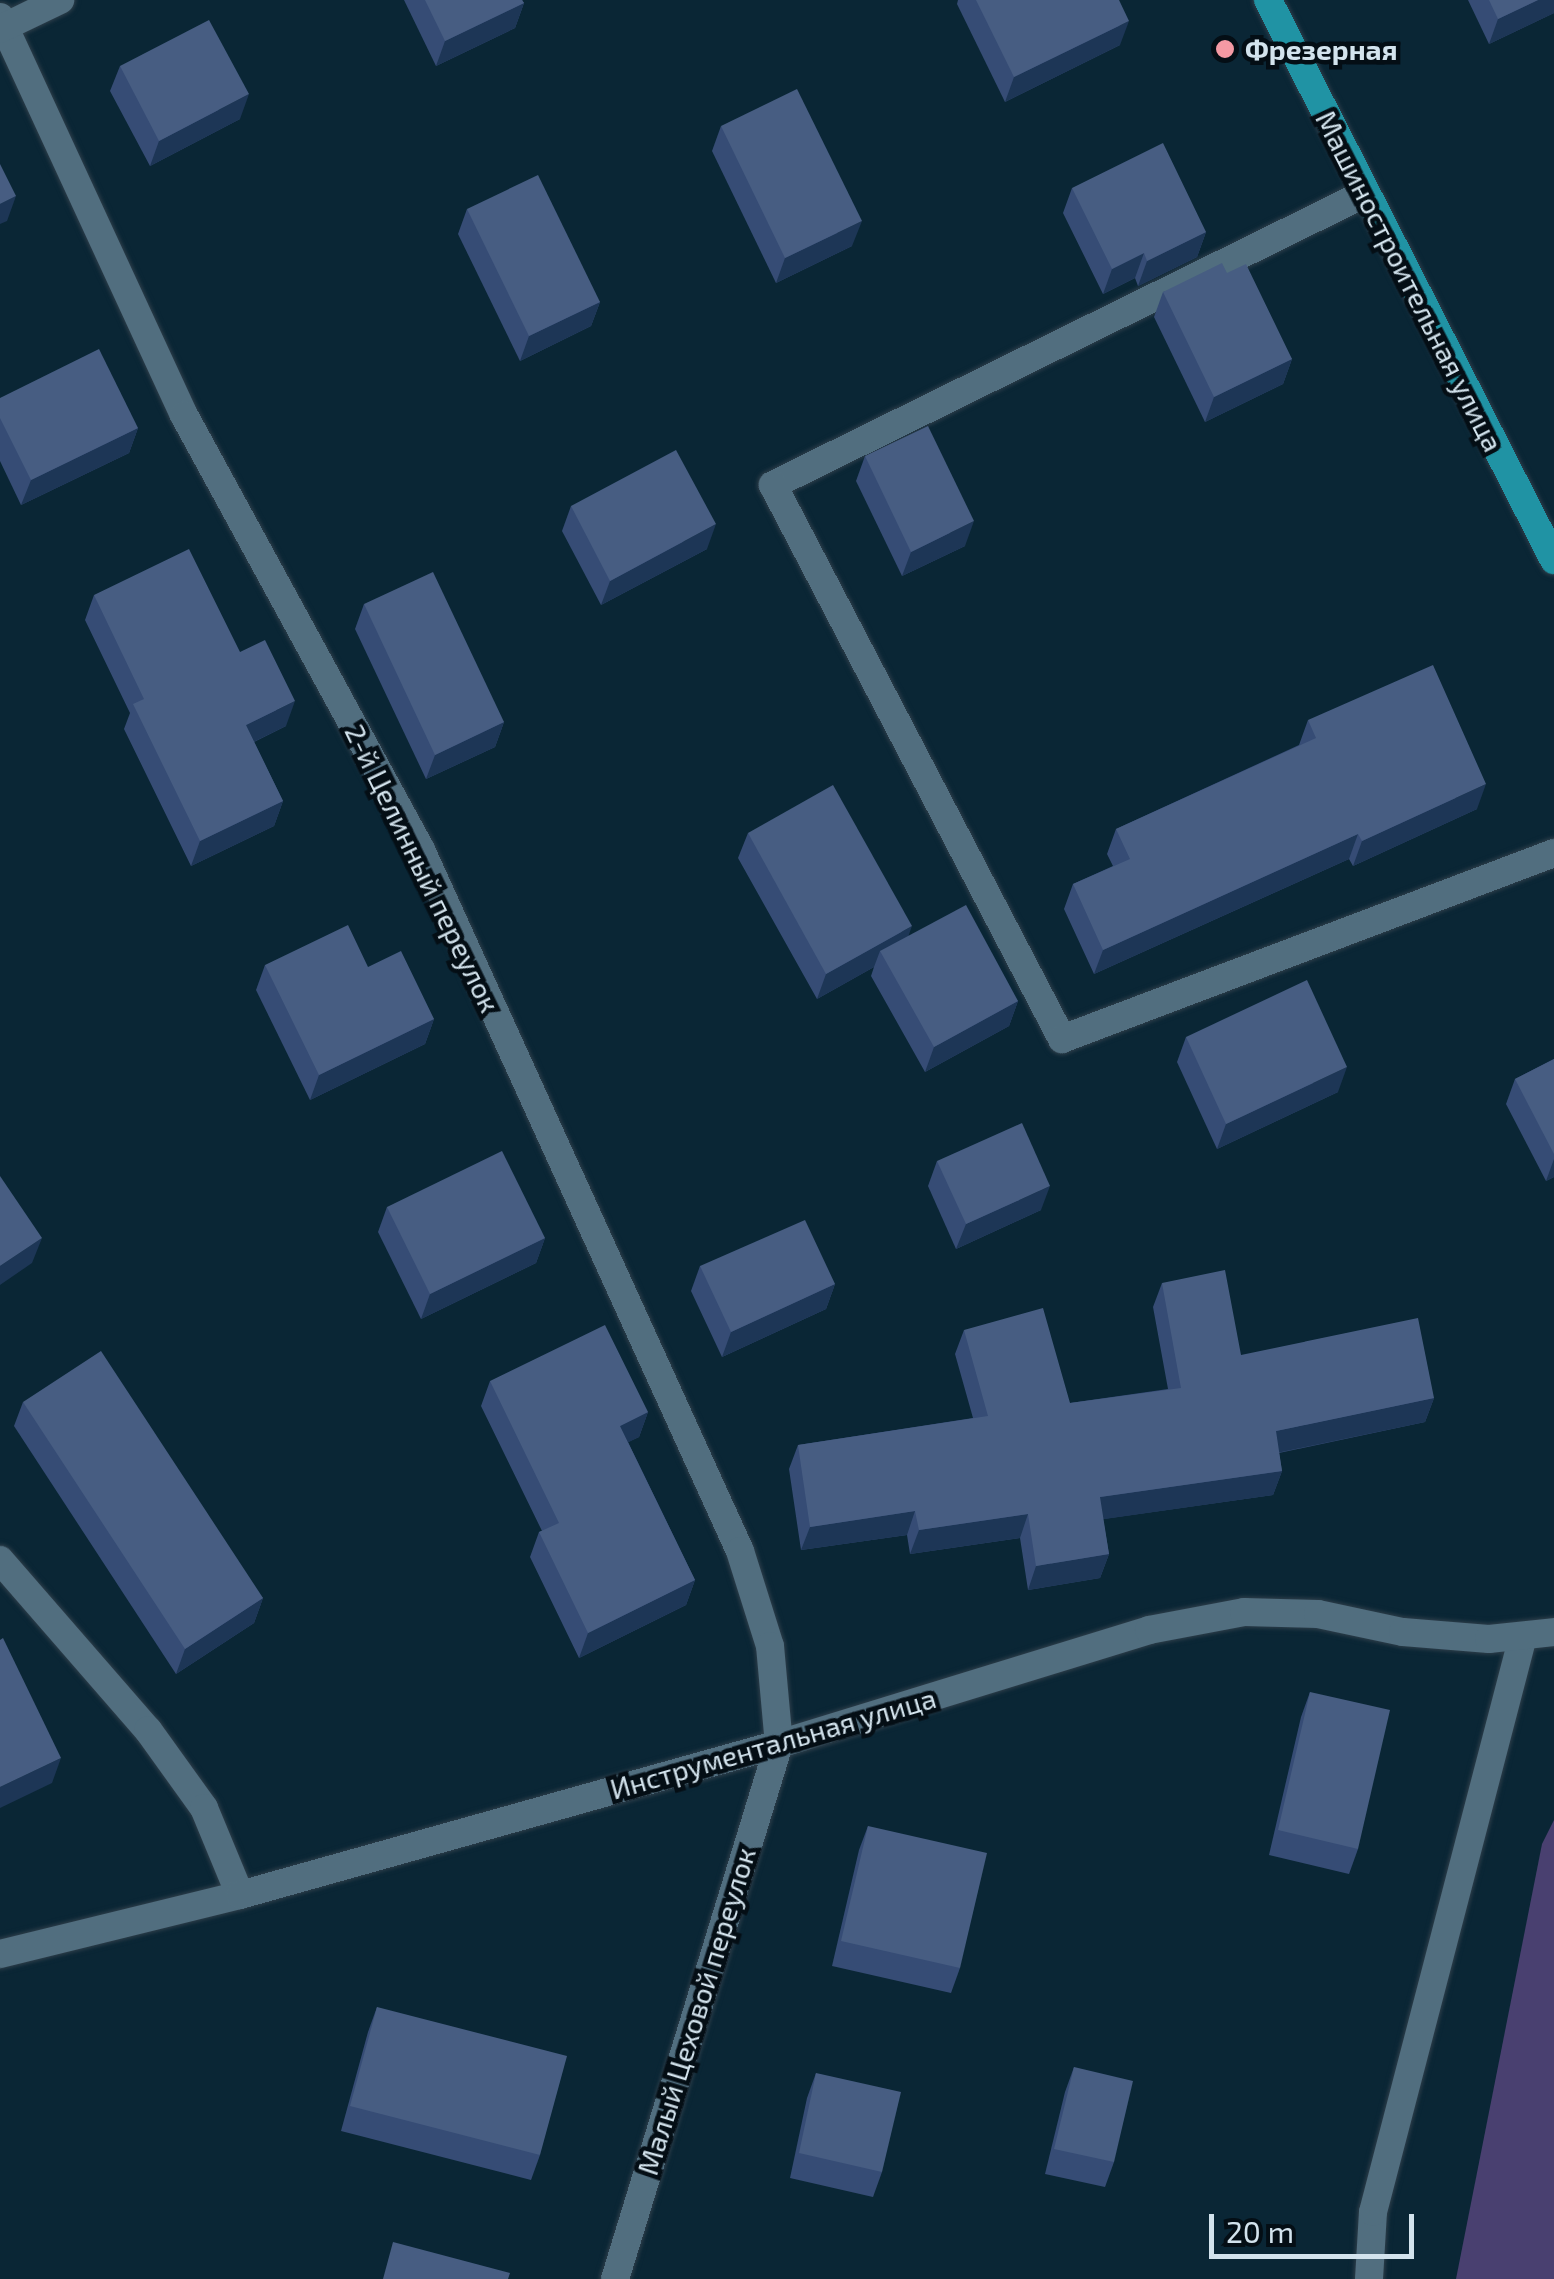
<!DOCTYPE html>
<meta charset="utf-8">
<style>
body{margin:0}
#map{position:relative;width:1554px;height:2279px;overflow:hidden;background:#0a2635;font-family:"Exo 2",sans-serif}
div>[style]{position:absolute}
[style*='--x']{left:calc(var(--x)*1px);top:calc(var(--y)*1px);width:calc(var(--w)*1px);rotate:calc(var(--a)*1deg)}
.green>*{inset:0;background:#494070}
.roads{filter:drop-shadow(0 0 2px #2e3e4a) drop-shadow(0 0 2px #2e3e4a)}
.service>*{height:28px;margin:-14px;padding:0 14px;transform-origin:14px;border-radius:14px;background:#516e7f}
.minor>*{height:28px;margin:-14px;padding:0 14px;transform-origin:14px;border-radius:14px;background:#516e7f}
.primary>*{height:28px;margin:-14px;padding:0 14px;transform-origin:14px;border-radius:14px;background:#2093a4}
.wall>*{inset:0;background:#364c75}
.shaded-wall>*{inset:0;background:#1d3656}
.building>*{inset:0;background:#475d82}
.dots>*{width:28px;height:28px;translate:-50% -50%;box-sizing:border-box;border:5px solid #040e15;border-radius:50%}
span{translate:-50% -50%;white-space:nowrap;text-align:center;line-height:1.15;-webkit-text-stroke:9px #040e15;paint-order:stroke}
.poi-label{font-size:28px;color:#d3e3ed;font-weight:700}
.left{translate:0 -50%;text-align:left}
.street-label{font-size:28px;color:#d3e3ed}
.scale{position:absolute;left:1209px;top:2214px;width:205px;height:45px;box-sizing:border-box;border:5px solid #d3e3ed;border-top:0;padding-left:12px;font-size:30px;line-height:35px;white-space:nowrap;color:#d3e3ed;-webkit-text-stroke:8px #040e15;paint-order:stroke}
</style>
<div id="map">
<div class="green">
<div style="clip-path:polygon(1554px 1820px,1554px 2279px,1456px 2279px,1542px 1844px)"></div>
</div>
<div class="roads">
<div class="service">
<div style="--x:1364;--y:194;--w:659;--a:153.79"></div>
<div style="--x:773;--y:485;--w:625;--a:62.45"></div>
<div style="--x:1062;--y:1039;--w:526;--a:-20.71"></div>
<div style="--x:1369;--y:2279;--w:67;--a:-86.6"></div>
<div style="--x:1373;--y:2212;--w:595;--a:-75.4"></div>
</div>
<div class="minor">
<div style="--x:0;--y:17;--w:438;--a:65.2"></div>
<div style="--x:184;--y:415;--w:495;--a:61.4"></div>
<div style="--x:421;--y:850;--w:770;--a:65.53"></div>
<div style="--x:740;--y:1551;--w:100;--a:72.5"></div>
<div style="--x:770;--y:1646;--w:98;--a:84.8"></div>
<div style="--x:779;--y:1744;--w:560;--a:107.04"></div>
<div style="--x:0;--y:29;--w:67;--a:-25.8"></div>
<div style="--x:0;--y:1560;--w:225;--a:49"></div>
<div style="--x:148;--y:1730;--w:96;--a:54.3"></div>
<div style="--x:204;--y:1808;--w:94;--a:67.5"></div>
<div style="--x:0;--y:1954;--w:247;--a:-13.8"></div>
<div style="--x:240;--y:1895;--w:560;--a:-15.65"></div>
<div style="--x:779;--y:1744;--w:387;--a:-17.1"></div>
<div style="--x:1149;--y:1630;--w:97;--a:-10.7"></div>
<div style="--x:1244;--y:1612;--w:74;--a:1.5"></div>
<div style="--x:1318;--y:1614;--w:87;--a:12"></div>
<div style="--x:1403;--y:1632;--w:86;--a:4.7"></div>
<div style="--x:1489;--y:1639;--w:65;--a:-6.1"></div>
</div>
<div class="primary">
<div style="--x:1268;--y:0;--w:629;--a:62.95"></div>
</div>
</div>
<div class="wall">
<div style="clip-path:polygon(404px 0,522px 0,524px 3px,515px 28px,436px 66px)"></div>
<div style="clip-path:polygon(958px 0,1119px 0,1120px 45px,1005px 102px,957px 4px)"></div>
<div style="clip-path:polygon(1468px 0,1554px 0,1554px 13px,1489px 44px)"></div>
<div style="clip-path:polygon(120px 66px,240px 119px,150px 166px,110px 91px)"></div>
<div style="clip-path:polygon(721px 126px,852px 246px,776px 283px,712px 151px)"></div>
<div style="clip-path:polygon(1072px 188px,1206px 232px,1197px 257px,1138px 286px,1135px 278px,1103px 294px,1063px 213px)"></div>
<div style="clip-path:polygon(467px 209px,600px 302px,591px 326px,520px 361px,458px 234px)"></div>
<div style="clip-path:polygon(1227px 273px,1292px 359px,1283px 384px,1205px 422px,1154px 317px,1163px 292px)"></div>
<div style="clip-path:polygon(0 398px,138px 428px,129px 453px,21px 505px,0 461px)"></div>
<div style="clip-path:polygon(865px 456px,965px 546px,902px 576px,856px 481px)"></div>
<div style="clip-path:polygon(571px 506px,707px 549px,601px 605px,562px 531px)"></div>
<div style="clip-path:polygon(94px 595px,240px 652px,286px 726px,254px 742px,283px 801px,274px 826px,191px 866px,124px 729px,130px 713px,85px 620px)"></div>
<div style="clip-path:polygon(364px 604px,504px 722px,495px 747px,426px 779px,355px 629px)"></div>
<div style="clip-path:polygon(1308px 720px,1477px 809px,1353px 866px,1349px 859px,1094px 974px,1064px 909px,1073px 884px,1113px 866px,1107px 854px,1116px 829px,1299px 745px)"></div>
<div style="clip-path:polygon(748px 833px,909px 936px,1018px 1001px,1009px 1026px,925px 1072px,871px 976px,874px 967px,817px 999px,738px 858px)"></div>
<div style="clip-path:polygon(265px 965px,368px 967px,434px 1019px,425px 1044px,310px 1100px,256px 990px)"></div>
<div style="clip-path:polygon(1186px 1037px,1338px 1092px,1217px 1149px,1177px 1062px)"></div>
<div style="clip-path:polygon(1554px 1059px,1554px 1177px,1546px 1181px,1506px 1104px,1515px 1079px)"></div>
<div style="clip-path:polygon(937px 1161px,1041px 1210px,956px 1249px,928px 1186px)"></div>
<div style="clip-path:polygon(387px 1207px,545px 1238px,536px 1263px,421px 1319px,378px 1232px)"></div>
<div style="clip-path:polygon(700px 1266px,835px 1284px,826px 1309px,722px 1357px,691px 1291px)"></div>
<div style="clip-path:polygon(1162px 1283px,1241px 1355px,1434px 1398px,1425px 1422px,1279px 1453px,1282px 1471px,1273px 1495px,1103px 1519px,1109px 1554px,1100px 1578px,1028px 1590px,1020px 1538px,910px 1554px,907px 1535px,801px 1550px,789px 1469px,798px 1445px,973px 1418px,955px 1354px,964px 1330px,1070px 1403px,1168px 1389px,1153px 1307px)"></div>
<div style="clip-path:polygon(490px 1381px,648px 1412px,639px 1437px,628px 1442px,695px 1580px,686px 1605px,579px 1658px,530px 1557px,539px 1532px,542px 1531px,481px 1406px)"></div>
<div style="clip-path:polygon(23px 1402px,263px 1598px,254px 1623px,176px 1674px,14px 1426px)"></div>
<div style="clip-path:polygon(1310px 1692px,1358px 1849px,1349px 1874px,1269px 1855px,1301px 1717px)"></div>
<div style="clip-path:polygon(868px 1826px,960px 1968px,951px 1993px,832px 1966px,859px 1850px)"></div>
<div style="clip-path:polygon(377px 2007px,540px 2155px,531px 2180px,341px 2131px,368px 2032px)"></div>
<div style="clip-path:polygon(1074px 2067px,1114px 2162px,1105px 2187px,1045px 2174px,1065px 2092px)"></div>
<div style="clip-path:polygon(816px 2073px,882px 2172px,873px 2197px,790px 2178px,807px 2098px)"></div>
</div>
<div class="shaded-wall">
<div style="clip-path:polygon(1538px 0,1554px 0,1554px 13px,1489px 44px,1498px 19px)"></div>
<div style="clip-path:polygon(524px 3px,515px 28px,436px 66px,445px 41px)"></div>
<div style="clip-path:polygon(1129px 21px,1120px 45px,1005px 102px,1014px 77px)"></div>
<div style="clip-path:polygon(249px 94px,240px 119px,150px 166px,159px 141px)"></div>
<div style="clip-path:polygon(16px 196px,7px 221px,0 224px,0 204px)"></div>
<div style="clip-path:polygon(862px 221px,852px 246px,776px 283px,785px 258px)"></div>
<div style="clip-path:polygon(1206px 232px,1197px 257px,1138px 286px,1147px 261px)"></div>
<div style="clip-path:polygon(1144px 253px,1135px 278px,1103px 294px,1112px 269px)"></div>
<div style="clip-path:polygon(600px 302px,591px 326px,520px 361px,529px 336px)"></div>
<div style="clip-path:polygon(1292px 359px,1283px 384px,1205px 422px,1214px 397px)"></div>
<div style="clip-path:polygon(138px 428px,129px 453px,21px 505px,31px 480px)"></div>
<div style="clip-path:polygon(974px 521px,965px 546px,902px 576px,911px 552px)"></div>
<div style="clip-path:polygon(716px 524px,707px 549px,601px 605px,610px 581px)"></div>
<div style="clip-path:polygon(295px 701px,286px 726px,237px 750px,246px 725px)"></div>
<div style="clip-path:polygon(504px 722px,495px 747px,426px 779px,435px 755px)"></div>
<div style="clip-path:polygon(1486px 784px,1477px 809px,1353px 866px,1362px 841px)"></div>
<div style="clip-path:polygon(283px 801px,274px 826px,191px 866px,200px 841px)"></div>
<div style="clip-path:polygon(1358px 834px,1349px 859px,1094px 974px,1103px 950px)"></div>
<div style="clip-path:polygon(912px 926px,903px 951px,880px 951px,874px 967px,817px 999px,826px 974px)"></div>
<div style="clip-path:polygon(1018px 1001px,1009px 1026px,925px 1072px,934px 1047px)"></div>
<div style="clip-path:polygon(434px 1019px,425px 1044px,310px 1100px,319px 1075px)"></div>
<div style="clip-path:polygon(1347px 1067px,1338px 1092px,1217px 1149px,1226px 1124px)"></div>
<div style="clip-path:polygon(1554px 1159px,1554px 1177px,1546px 1181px)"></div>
<div style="clip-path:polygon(1050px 1186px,1041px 1210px,956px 1249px,966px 1224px)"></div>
<div style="clip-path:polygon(42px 1238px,32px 1263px,0 1285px,0 1266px)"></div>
<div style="clip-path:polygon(545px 1238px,536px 1263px,421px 1319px,430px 1294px)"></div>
<div style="clip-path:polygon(835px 1284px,826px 1309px,722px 1357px,731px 1332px)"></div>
<div style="clip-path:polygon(1434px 1398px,1425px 1422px,1267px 1455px,1276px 1431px)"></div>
<div style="clip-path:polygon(648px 1412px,639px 1437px,611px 1451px,620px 1426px)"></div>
<div style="clip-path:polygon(1282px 1471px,1273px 1495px,1091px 1521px,1100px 1497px)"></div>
<div style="clip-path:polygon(915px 1511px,907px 1535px,801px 1550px,810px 1527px)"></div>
<div style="clip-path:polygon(1028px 1514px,1020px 1538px,910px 1554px,919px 1530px)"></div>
<div style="clip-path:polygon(1109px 1554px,1100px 1578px,1028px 1590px,1036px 1566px)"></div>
<div style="clip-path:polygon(695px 1580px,686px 1605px,579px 1658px,588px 1633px)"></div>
<div style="clip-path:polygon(263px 1598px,254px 1623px,176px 1674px,185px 1649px)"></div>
<div style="clip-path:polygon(61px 1758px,52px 1783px,0 1808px,0 1787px)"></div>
</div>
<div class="building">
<div style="clip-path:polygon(425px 0,522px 0,524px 3px,445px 41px)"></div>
<div style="clip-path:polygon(976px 0,1119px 0,1129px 21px,1014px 77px)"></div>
<div style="clip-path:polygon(1489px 0,1538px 0,1498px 19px)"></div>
<div style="clip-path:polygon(209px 20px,249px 94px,159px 141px,120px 66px)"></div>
<div style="clip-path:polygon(797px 89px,862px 221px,785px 258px,721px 126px)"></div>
<div style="clip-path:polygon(1163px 143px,1206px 232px,1147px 261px,1144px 253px,1112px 269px,1072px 188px)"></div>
<div style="clip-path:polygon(0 164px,16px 196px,0 204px)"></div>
<div style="clip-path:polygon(538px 175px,600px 302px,529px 336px,467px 209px)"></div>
<div style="clip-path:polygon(1222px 263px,1227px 273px,1246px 264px,1292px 359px,1214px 397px,1163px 292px)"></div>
<div style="clip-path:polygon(99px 349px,138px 428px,31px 480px,0 418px,0 398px)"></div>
<div style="clip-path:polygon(928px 426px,974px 521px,911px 552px,865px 456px)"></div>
<div style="clip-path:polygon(676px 450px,716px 524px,610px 581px,571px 506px)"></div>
<div style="clip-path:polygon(189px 549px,240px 652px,265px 640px,295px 701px,246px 725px,283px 801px,200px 841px,133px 704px,144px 699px,94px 595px)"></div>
<div style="clip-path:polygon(433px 572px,504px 722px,435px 755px,364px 604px)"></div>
<div style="clip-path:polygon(1433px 665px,1486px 784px,1362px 841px,1358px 834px,1103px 950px,1073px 884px,1130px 859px,1116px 829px,1316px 738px,1308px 720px)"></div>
<div style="clip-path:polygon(833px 785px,912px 926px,826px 974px,748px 833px)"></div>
<div style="clip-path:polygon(966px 905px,1018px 1001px,934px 1047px,880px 951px)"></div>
<div style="clip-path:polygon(348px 925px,368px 967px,401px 951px,434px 1019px,319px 1075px,265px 965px)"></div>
<div style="clip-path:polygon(1307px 980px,1347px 1067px,1226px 1124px,1186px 1037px)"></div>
<div style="clip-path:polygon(1554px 1059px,1554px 1154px,1515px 1079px)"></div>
<div style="clip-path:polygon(1022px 1123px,1050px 1186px,966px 1224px,937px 1161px)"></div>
<div style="clip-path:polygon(502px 1151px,545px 1238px,430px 1294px,387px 1207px)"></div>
<div style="clip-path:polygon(0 1176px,42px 1238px,0 1266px)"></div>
<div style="clip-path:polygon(805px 1220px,835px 1284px,731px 1332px,700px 1266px)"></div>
<div style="clip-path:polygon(1225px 1270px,1241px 1355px,1418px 1318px,1434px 1398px,1276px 1431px,1282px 1471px,1100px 1497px,1109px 1554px,1036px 1566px,1028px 1514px,919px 1530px,915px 1511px,810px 1527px,798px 1445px,988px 1416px,964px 1330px,1043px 1308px,1070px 1403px,1181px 1388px,1162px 1283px)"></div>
<div style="clip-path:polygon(605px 1325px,648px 1412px,620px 1426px,695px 1580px,588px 1633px,539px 1532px,559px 1523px,490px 1381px)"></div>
<div style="clip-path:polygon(101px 1351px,263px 1598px,185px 1649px,23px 1402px)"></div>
<div style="clip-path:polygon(3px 1638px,61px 1758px,0 1787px,0 1640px)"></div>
<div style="clip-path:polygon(1310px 1692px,1390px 1710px,1358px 1849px,1278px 1830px)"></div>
<div style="clip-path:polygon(868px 1826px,987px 1853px,960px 1968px,841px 1941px)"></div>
<div style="clip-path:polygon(377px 2007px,567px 2056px,540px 2155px,350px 2106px)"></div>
<div style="clip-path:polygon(1074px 2067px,1133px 2081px,1114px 2162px,1054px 2149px)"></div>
<div style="clip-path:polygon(816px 2073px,901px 2092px,882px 2172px,799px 2153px)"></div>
<div style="clip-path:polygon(393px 2242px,510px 2273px,508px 2279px,383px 2279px)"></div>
</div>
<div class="dots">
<div style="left:1225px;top:49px;background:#f49aa4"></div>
</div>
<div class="poi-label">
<span class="left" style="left:1245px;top:49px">Фрезерная</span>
</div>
<div class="street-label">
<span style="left:1410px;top:281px;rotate:63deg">Машиностроительная улица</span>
<span style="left:423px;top:868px;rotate:64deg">2-й Целинный переулок</span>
<span style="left:773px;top:1743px;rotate:-16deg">Инструментальная улица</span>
<span style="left:696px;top:2011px;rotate:-73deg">Малый Цеховой переулок</span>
</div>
<div class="scale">20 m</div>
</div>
